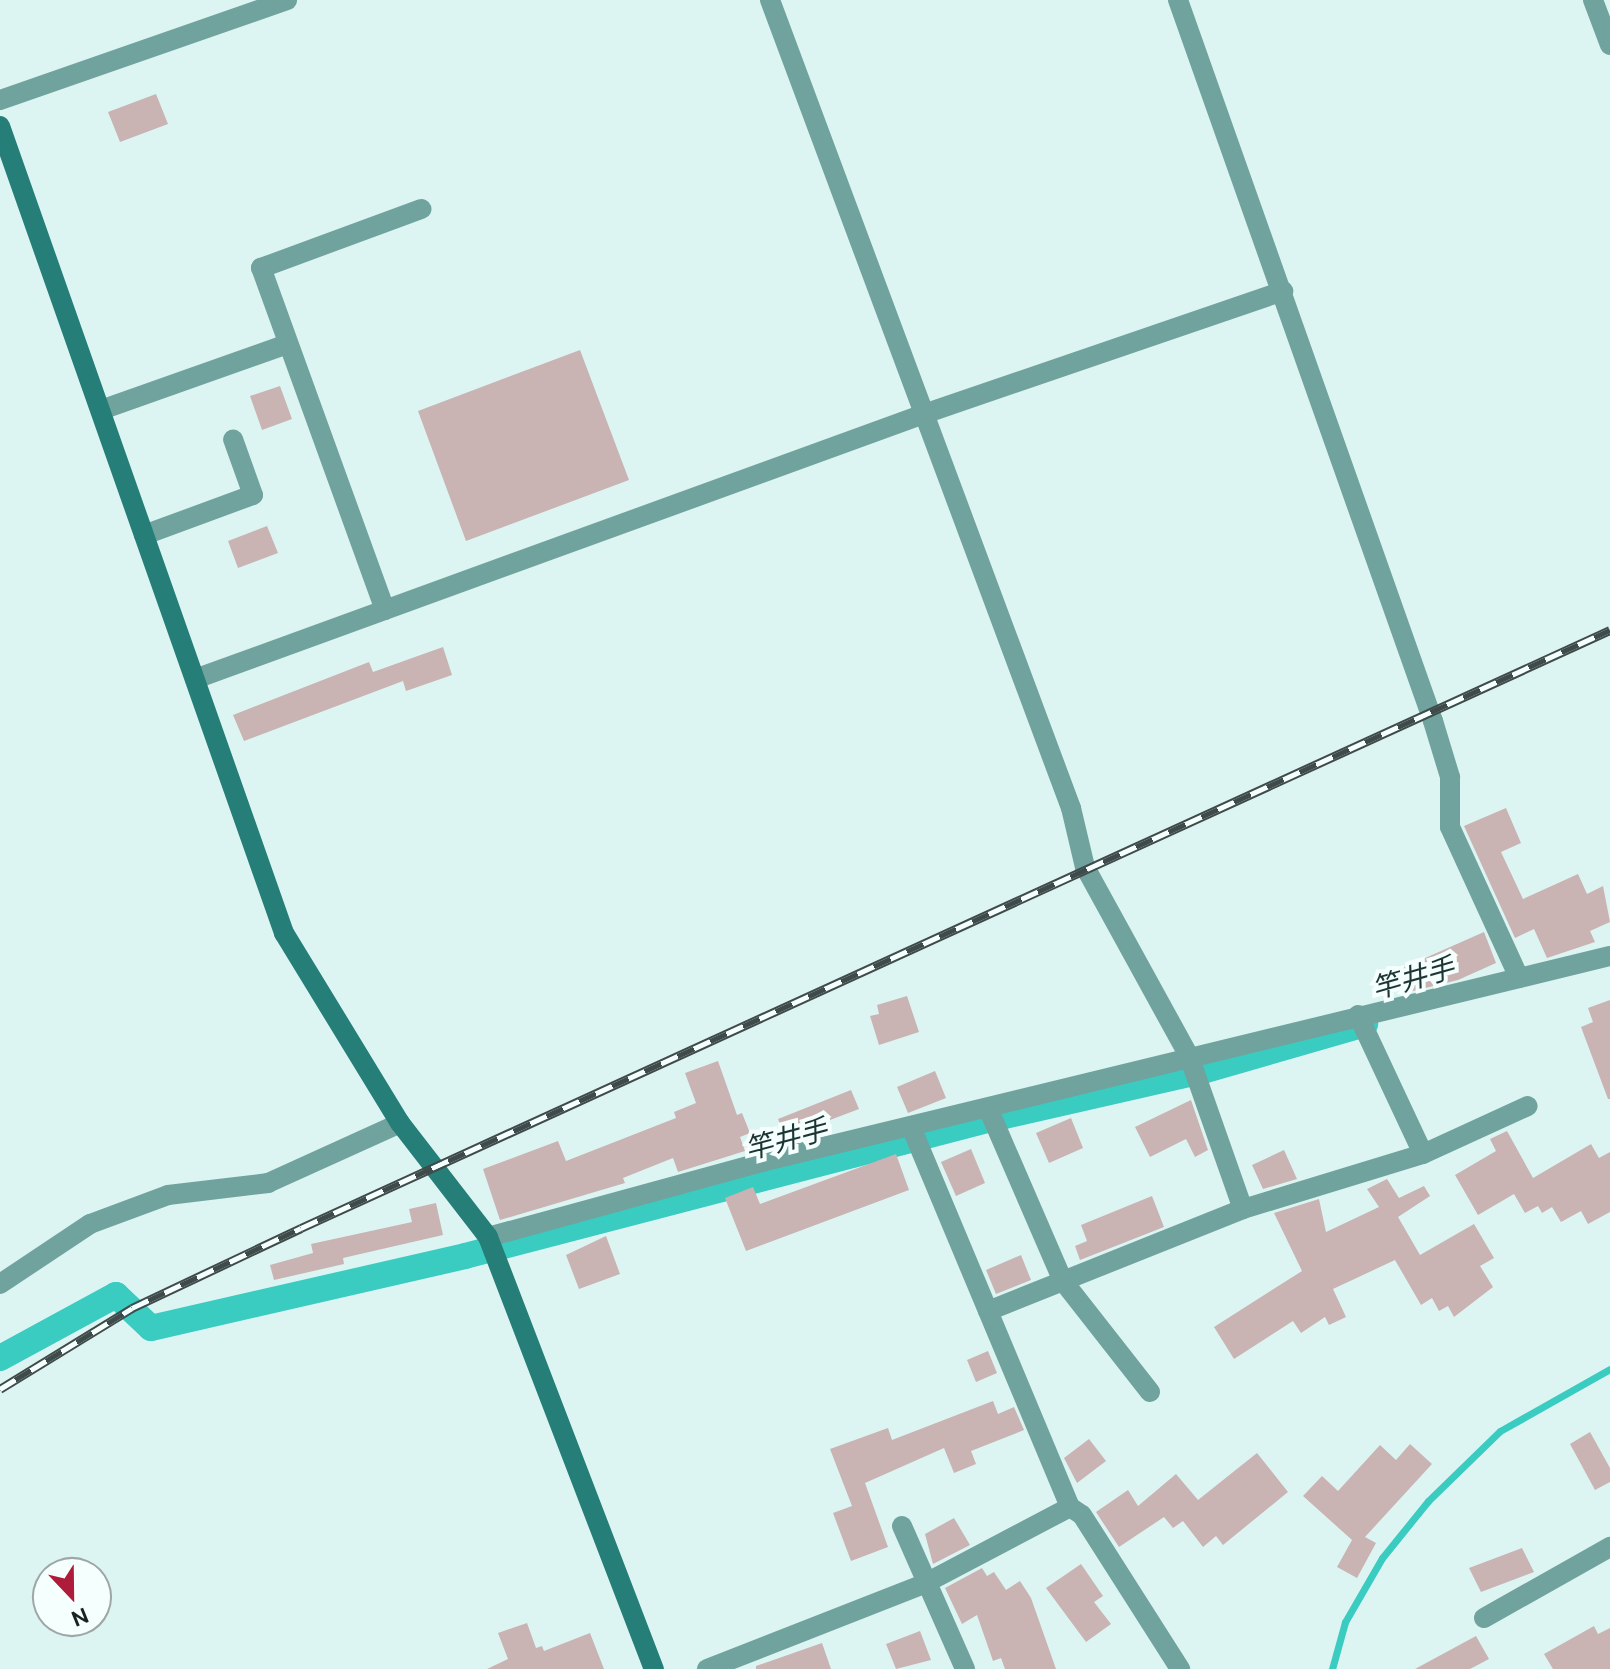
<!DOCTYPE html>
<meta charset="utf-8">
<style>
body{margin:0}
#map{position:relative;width:1610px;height:1669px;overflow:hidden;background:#ddf5f2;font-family:Ubuntu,"Noto Sans JP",sans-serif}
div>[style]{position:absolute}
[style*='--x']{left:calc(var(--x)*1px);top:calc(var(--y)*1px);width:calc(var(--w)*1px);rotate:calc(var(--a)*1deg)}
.stream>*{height:7px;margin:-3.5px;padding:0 3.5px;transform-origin:3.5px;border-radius:3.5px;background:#3acbc1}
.canal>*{height:26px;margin:-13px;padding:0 13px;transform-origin:13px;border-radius:13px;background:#3acbc1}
.building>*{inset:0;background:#c9b3b3}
.street>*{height:20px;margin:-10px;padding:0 10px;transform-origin:10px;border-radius:10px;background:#71a39e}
.secondary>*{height:20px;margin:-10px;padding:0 10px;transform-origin:10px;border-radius:10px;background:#267e78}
.rail>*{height:9px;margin-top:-4.5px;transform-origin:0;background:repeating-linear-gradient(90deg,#f5fffd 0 18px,#3f4b4a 0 36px);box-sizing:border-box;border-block:2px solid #3f4b4a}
span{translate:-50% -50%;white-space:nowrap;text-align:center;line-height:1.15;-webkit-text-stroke:8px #f5fffd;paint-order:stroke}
.water-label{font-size:28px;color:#1c3432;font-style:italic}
.north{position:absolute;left:32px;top:1557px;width:80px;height:80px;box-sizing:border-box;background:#f5fffd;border:2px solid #9da7a5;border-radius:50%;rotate:158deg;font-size:22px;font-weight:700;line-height:32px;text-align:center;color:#192221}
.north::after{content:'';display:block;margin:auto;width:28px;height:36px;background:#af1c3b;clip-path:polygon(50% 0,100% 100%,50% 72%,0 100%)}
</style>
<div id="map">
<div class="stream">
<div style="--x:1332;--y:1669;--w:49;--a:-74.5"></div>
<div style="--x:1345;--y:1622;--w:74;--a:-60"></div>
<div style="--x:1382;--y:1558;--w:73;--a:-51.1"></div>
<div style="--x:1428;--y:1501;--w:100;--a:-44.2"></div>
<div style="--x:1500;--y:1431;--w:126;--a:-29.4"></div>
</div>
<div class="canal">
<div style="--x:0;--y:1358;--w:132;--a:-28.5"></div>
<div style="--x:116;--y:1295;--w:48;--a:43.3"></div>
<div style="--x:151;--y:1328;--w:322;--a:-12.9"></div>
<div style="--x:465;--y:1256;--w:539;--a:-14.6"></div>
<div style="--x:987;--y:1120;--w:217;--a:-12.8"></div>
<div style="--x:1199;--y:1072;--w:173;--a:-16.1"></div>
</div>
<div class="building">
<div style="clip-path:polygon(156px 94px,168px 124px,120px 142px,108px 112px)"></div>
<div style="clip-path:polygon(580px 350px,629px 480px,466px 541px,418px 411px)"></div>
<div style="clip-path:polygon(280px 386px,292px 419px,262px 430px,250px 396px)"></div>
<div style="clip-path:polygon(267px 526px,278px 553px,238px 568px,228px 541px)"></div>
<div style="clip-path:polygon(443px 647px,452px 675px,406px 691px,403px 681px,244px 741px,233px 715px,369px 662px,373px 672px)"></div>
<div style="clip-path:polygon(1506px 808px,1521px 843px,1501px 852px,1523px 899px,1578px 874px,1587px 894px,1603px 886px,1610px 922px,1590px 931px,1595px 942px,1547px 958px,1534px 929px,1515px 938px,1464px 826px)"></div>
<div style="clip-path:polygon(1484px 932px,1496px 963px,1458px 980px,1409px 992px,1398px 970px)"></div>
<div style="clip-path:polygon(907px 996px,919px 1032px,879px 1045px,870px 1016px,879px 1014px,877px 1005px)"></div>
<div style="clip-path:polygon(1610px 1000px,1610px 1099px,1608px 1099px,1581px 1027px,1593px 1022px,1588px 1008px)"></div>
<div style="clip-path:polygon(718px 1061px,737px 1115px,742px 1113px,750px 1133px,740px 1137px,745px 1151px,678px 1172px,673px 1158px,623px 1178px,625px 1183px,500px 1220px,483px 1169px,558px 1141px,566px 1161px,676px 1118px,674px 1112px,696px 1103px,685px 1073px)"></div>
<div style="clip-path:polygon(935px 1071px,946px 1098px,908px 1113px,897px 1087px)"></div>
<div style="clip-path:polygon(851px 1090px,859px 1109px,785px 1137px,778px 1119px)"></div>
<div style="clip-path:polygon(1191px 1100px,1208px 1150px,1195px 1157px,1186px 1139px,1150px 1157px,1135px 1127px)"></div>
<div style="clip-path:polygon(1071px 1118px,1083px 1148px,1049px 1163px,1036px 1133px)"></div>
<div style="clip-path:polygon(1507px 1131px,1533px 1178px,1591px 1144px,1599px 1158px,1610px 1152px,1610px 1212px,1588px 1224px,1581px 1211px,1561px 1222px,1552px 1207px,1542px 1213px,1538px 1206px,1525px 1213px,1514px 1194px,1478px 1215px,1455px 1175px,1496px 1151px,1490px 1139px)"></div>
<div style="clip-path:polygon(971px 1149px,985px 1183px,956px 1196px,941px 1162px)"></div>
<div style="clip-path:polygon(1284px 1150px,1297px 1179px,1263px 1189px,1252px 1165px)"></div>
<div style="clip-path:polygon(896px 1154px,909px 1190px,746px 1251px,725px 1198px,753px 1187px,760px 1204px)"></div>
<div style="clip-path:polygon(1387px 1179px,1399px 1198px,1424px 1186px,1430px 1196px,1398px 1217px,1420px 1255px,1474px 1224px,1494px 1258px,1480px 1266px,1493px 1287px,1454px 1317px,1448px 1306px,1439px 1311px,1432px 1298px,1421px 1305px,1395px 1260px,1333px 1289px,1346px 1317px,1329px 1325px,1325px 1317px,1301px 1333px,1293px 1321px,1234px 1359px,1214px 1327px,1302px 1271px,1274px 1213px,1319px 1199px,1326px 1232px,1379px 1207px,1367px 1189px)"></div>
<div style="clip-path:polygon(1152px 1196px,1164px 1227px,1080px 1260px,1075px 1246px,1087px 1241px,1081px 1225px)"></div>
<div style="clip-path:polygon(436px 1203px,443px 1235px,343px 1258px,344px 1264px,274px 1280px,270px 1265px,313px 1253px,311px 1244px,412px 1222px,409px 1209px)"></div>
<div style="clip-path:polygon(606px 1236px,620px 1274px,579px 1289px,566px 1255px)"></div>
<div style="clip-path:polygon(1021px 1255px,1031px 1280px,996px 1294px,986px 1270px)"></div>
<div style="clip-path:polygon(988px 1351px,997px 1373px,976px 1382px,967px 1360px)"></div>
<div style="clip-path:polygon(993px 1401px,998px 1414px,1014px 1407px,1024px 1430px,971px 1451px,976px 1464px,954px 1473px,944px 1448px,865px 1483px,888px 1547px,851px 1561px,833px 1513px,852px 1506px,830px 1449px,888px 1428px,892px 1440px)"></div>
<div style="clip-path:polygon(1590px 1432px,1610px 1468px,1610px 1482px,1595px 1490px,1570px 1444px)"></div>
<div style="clip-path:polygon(1089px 1439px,1106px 1461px,1077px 1483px,1064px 1458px)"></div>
<div style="clip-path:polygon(1410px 1444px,1432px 1464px,1365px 1537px,1376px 1543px,1357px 1578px,1337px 1567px,1352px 1540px,1303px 1496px,1322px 1476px,1338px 1491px,1380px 1445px,1396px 1460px)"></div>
<div style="clip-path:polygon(1257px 1453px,1288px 1492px,1223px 1545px,1216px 1536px,1203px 1547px,1183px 1521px,1173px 1528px,1164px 1517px,1119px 1547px,1096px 1512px,1128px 1490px,1138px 1506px,1176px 1474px,1198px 1500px)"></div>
<div style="clip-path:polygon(954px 1518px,970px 1545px,933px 1564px,925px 1534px)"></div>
<div style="clip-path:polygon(1522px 1548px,1534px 1572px,1481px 1592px,1469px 1568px)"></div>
<div style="clip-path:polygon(1081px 1564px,1103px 1596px,1094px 1602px,1111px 1624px,1086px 1642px,1046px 1588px)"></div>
<div style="clip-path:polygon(982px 1568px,987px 1576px,994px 1572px,1006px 1590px,1020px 1581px,1031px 1598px,1056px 1669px,1005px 1669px,1001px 1658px,993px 1661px,977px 1615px,962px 1624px,945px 1588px)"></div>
<div style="clip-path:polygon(527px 1623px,536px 1648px,542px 1646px,544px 1651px,590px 1633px,604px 1669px,487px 1669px,508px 1659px,498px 1633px)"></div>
<div style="clip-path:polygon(1594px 1626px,1598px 1634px,1610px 1628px,1610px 1669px,1553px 1669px,1544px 1654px)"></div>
<div style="clip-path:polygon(920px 1631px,931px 1660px,896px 1669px,886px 1644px)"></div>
<div style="clip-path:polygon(1476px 1636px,1489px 1659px,1470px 1669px,1415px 1669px)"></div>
<div style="clip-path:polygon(822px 1643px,831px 1669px,756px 1669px,756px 1666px)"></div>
</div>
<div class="street">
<div style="--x:770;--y:0;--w:862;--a:69.57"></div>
<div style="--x:1071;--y:808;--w:61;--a:76.7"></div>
<div style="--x:1085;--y:867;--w:216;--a:61.2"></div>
<div style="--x:1189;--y:1056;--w:162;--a:70.6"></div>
<div style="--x:1178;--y:0;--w:765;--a:70.52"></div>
<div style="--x:1433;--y:721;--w:59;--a:73.1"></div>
<div style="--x:1450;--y:777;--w:50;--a:90"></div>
<div style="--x:1450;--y:827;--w:166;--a:65.4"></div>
<div style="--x:1593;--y:0;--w:48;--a:69.3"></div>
<div style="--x:0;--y:100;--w:304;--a:-19.2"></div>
<div style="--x:101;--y:410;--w:197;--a:-19.5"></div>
<div style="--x:144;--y:535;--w:116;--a:-20.2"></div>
<div style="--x:253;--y:495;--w:59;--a:-109.7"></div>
<div style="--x:385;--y:610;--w:364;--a:-109.9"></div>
<div style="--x:261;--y:268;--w:171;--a:-20.2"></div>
<div style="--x:195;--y:679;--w:773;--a:-19.98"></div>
<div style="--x:921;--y:415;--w:383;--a:-18.9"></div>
<div style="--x:1358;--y:1015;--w:153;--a:64.9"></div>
<div style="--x:988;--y:1108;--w:189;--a:66.6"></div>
<div style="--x:1063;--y:1281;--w:141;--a:51.9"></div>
<div style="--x:488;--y:1237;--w:296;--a:-15.3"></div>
<div style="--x:774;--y:1159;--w:860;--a:-13.65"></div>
<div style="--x:0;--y:1284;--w:108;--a:-33.7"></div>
<div style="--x:90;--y:1224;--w:83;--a:-20.4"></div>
<div style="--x:168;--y:1195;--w:101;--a:-6.8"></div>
<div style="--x:268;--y:1183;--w:145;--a:-24.4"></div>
<div style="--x:988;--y:1311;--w:275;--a:-21.8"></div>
<div style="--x:1243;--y:1209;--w:188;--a:-17"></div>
<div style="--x:1423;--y:1154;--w:115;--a:-24.6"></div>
<div style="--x:1070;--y:1507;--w:14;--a:34"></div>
<div style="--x:1082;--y:1515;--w:183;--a:57.5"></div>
<div style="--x:902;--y:1526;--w:156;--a:66.2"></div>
<div style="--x:1484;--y:1618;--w:145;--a:-29.4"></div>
<div style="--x:707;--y:1669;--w:233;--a:-21.4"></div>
<div style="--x:924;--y:1584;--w:165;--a:-27.8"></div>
<div style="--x:1070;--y:1507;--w:410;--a:-112.7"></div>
</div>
<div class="secondary">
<div style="--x:0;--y:126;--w:856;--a:70.61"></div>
<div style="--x:284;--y:933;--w:223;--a:58.6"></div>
<div style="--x:400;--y:1123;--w:144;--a:52.3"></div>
<div style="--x:488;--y:1237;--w:463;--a:69"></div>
</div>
<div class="rail">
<div style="--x:0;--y:1389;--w:155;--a:-31.5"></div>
<div style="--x:132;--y:1308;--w:187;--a:-25.3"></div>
<div style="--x:301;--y:1228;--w:1439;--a:-24.55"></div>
</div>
<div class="water-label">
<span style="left:1413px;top:978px;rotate:-16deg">竿井手</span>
<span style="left:786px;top:1139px;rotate:-15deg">竿井手</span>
</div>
<div class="north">N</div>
</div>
